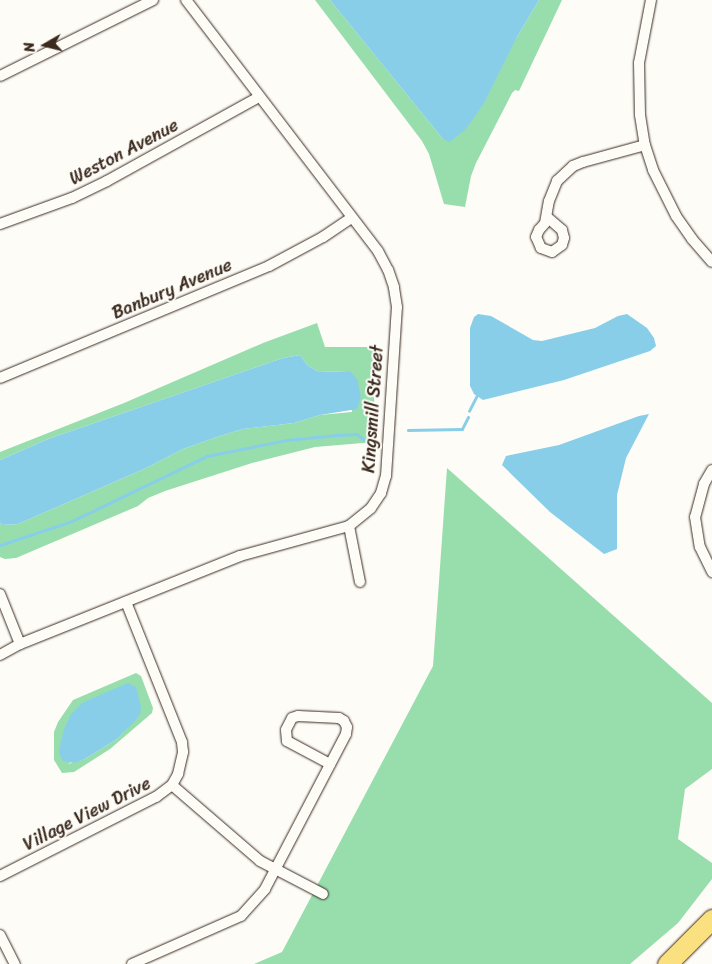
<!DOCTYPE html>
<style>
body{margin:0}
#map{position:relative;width:712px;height:964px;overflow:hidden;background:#fdfcf7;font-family:Sriracha,sans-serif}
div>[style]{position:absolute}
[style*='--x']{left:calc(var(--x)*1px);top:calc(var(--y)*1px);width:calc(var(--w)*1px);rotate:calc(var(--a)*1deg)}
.green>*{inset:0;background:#97deac}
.water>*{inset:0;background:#88cee9}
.stream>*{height:2.5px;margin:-1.25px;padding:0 1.25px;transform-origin:1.25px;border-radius:1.25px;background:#88cee9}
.roads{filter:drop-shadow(0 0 1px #3b2a1e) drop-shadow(0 0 1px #3b2a1e)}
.street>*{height:10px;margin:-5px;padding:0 5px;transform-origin:5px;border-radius:5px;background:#fdfcf7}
.highway>*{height:19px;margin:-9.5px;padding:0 9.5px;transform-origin:9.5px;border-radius:9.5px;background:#fbe080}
span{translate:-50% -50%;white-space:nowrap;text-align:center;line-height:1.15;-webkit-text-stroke:4px #fdfcf7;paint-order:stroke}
.street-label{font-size:18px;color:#3b2a1e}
.north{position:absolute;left:20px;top:20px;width:50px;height:50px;-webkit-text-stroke:4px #fdfcf7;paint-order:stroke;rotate:262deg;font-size:14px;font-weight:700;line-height:20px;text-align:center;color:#3b2a1e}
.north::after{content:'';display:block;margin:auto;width:18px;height:22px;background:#3b2a1e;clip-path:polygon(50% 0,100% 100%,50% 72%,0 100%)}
</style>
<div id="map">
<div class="green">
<div style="clip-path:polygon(315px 0,330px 0,443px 139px,517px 37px,539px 0,562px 0,519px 91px,515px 90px,512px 93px,476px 163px,471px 176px,465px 207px,444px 204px,429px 154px,422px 141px)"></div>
<div style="clip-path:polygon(317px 323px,325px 347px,373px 347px,375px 442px,315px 447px,252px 463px,165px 491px,148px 498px,138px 506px,16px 558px,5px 559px,0 557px,0 522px,2px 525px,18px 524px,144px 469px,183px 449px,217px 437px,243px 429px,294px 423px,320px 415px,352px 412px,350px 371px,319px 372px,307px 365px,300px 355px,283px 358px,48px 439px,0 460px,0 452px,5px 450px,124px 403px,263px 343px)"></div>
<div style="clip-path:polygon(447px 468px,712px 703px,712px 769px,685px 789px,678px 839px,712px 863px,712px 879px,678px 923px,630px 964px,254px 964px,282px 952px,433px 666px)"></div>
<div style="clip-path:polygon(evenodd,136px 673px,141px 676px,153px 708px,152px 713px,110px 749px,74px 772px,62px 773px,54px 760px,54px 732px,58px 722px,73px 700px,136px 673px,140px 715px,117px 739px,85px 759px,68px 764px,140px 715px)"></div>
</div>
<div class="water">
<div style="clip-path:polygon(330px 0,539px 0,517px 37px,484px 103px,466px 129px,450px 142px,443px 139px)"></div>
<div style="clip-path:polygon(478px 314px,491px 316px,533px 340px,542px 341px,595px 328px,618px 316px,627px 314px,647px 328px,654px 338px,656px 346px,650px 351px,564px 380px,483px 400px,474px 394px,470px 386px,470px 328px,474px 317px)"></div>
<div style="clip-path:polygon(300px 355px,307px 365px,319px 372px,350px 371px,357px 379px,361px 397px,357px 409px,320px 415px,294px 423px,243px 429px,217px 437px,183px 449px,144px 469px,18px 524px,2px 525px,0 522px,0 460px,48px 439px,283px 358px)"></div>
<div style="clip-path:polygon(649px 414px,626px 458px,617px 495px,617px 549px,604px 554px,550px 512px,502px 465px,506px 456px,559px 445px,639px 416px)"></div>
<div style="clip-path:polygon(128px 683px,136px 687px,141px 707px,140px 715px,134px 722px,117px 739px,85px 759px,74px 763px,63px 761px,59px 754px,60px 746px,64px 729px,71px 714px,82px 703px)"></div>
</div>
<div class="stream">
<div style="--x:469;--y:411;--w:16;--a:-63"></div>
<div style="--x:408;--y:430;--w:54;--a:-1.1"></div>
<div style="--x:462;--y:429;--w:13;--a:-63"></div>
<div style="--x:0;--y:545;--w:76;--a:-18.4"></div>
<div style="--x:72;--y:521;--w:150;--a:-25.7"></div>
<div style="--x:207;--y:456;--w:81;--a:-11.4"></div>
<div style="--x:286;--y:440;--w:51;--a:-5.6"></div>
<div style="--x:337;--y:435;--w:20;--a:-3"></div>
<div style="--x:357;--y:434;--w:20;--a:37"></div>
</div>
<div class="roads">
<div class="street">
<div style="--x:651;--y:0;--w:64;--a:100.8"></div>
<div style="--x:639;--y:63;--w:52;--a:88.9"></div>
<div style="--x:640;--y:115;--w:30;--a:81"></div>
<div style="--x:645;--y:145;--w:26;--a:72"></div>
<div style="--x:653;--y:170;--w:51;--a:63.4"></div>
<div style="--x:676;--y:216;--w:28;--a:55"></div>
<div style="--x:692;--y:239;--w:30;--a:49"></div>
<div style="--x:0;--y:76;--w:171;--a:-26.4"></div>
<div style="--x:547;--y:217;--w:20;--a:41"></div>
<div style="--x:562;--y:230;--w:8;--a:76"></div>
<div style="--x:564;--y:238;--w:7;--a:106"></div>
<div style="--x:562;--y:245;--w:12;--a:145"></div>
<div style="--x:552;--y:252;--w:12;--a:-160"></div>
<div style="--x:541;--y:248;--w:12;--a:-114"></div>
<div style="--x:536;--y:237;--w:8;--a:-67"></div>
<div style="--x:539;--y:230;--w:9;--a:-49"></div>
<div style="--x:545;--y:223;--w:22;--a:-80"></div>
<div style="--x:549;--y:201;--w:22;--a:-68"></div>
<div style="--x:557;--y:181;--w:22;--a:-43"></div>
<div style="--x:573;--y:166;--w:11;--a:-22"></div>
<div style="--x:583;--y:162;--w:64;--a:-15.3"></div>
<div style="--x:0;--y:224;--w:77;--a:-19.9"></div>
<div style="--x:72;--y:198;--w:39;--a:-26"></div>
<div style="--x:107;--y:181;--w:174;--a:-28.9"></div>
<div style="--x:0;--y:378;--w:291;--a:-22.6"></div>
<div style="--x:269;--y:266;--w:61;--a:-28.2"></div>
<div style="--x:323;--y:237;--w:34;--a:-34"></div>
<div style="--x:712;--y:470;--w:16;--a:120"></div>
<div style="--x:704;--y:484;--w:34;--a:105"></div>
<div style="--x:695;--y:517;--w:30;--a:81"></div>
<div style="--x:700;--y:547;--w:28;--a:64"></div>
<div style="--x:349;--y:526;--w:57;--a:78.9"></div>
<div style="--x:0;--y:594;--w:54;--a:68.2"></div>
<div style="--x:0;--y:655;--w:23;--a:-29"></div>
<div style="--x:20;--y:644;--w:237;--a:-21.8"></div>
<div style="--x:240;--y:556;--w:113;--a:-15.4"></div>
<div style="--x:349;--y:526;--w:28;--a:-39"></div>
<div style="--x:371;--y:508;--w:18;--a:-56"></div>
<div style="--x:381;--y:493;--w:18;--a:-74"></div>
<div style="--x:386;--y:476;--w:169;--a:-86.3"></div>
<div style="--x:397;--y:307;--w:20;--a:-99"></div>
<div style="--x:394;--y:287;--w:18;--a:-109"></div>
<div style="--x:388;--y:270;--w:21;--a:-118"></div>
<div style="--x:378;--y:251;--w:316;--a:-127.4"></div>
<div style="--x:172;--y:785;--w:116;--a:40.8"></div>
<div style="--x:260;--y:861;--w:71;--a:27.6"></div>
<div style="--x:0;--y:876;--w:175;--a:-26.9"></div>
<div style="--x:156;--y:797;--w:20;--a:-37"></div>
<div style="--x:172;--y:785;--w:13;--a:-61"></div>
<div style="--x:178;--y:774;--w:23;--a:-77"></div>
<div style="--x:183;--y:752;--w:10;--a:-96"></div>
<div style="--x:182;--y:742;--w:151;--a:-111.8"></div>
<div style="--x:0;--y:935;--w:33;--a:63"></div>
<div style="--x:132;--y:964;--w:119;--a:-23.8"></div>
<div style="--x:241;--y:916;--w:36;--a:-48"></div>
<div style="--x:265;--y:889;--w:175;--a:-62.4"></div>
<div style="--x:346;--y:734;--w:7;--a:-82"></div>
<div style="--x:347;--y:727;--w:7;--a:-117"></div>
<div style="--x:344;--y:721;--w:6;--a:-149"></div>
<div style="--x:339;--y:718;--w:41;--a:-177.2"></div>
<div style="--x:298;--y:716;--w:6;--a:162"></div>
<div style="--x:292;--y:718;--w:13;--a:117"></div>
<div style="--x:286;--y:730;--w:11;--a:85"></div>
<div style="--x:287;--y:741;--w:49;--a:28.1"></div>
</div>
<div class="highway">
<div style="--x:667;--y:964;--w:64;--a:-45"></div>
</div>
</div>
<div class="street-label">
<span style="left:124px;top:152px;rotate:-28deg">Weston Avenue</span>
<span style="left:172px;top:289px;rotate:-23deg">Banbury Avenue</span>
<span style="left:373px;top:409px;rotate:-86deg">Kingsmill Street</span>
<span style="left:87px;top:814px;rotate:-27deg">Village View Drive</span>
</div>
<div class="north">N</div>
</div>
